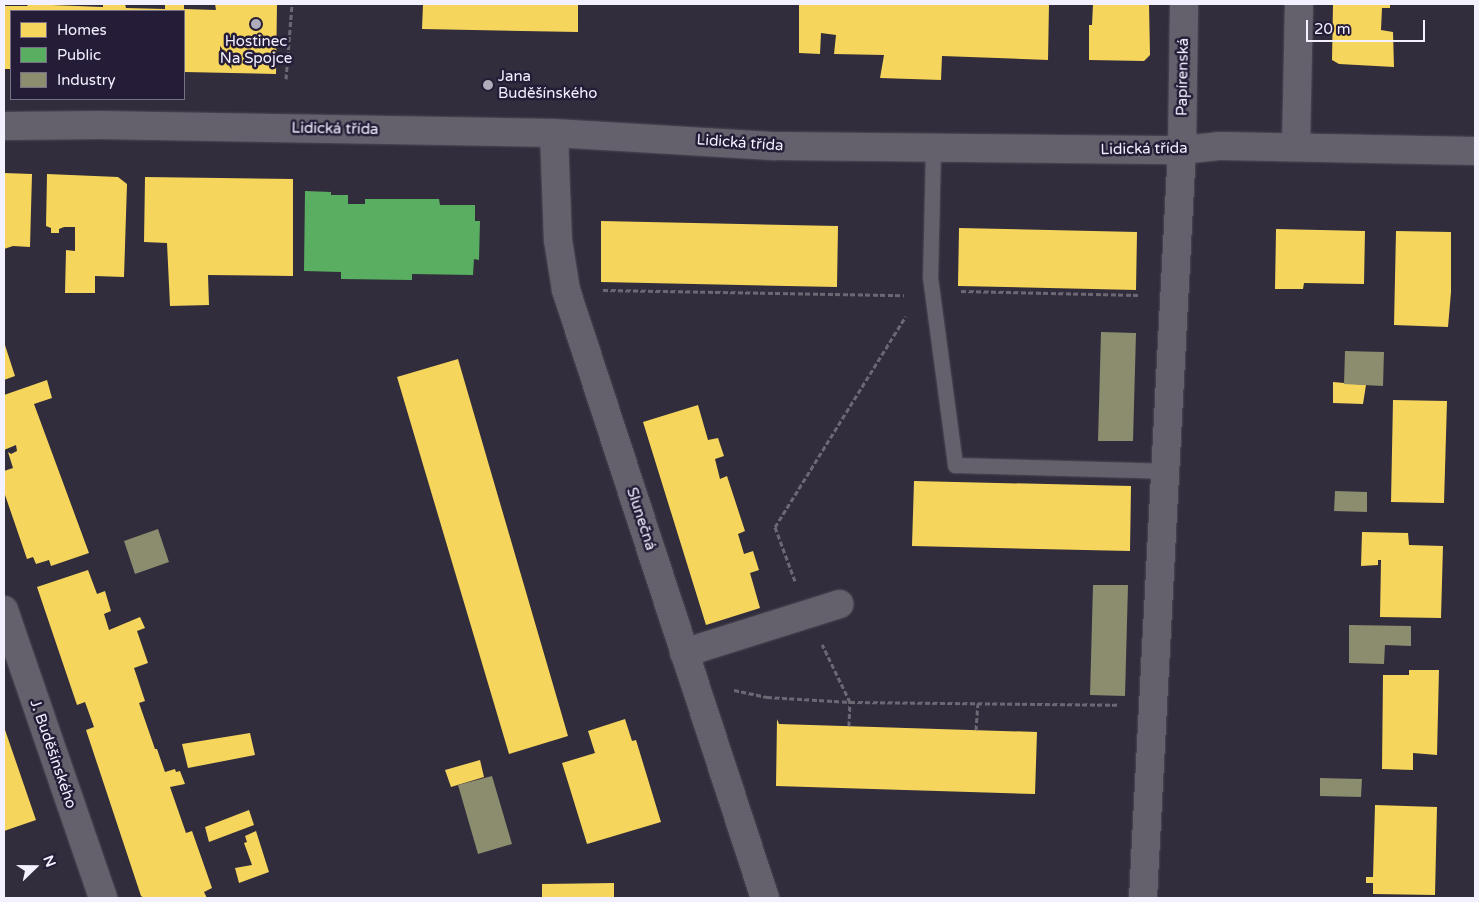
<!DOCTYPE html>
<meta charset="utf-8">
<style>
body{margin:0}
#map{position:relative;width:1479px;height:902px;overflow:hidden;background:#312d3c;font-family:"Varela Round",sans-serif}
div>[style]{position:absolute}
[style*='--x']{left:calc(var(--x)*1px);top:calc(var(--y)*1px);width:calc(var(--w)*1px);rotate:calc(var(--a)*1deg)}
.homes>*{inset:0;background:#f6d55c}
.public>*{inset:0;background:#5aae61}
.industry>*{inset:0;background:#8c8c6e}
.path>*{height:3px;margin-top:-1.5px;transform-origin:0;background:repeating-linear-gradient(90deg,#6c6873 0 5px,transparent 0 7.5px)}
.roads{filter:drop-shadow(0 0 1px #4d4a57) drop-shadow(0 0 1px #4d4a57)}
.lane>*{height:15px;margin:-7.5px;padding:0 7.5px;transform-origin:7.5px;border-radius:7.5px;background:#64616c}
.street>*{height:28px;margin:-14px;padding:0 14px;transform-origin:14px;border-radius:14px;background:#64616c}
.secondary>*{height:28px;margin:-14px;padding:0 14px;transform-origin:14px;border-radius:14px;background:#64616c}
.dots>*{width:14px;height:14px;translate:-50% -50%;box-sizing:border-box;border:2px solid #251d38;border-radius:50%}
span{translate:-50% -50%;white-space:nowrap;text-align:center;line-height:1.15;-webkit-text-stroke:5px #251d38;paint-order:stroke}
.poi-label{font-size:15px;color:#f3f0ff}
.left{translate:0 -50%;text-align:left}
.street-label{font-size:15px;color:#f3f0ff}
.frame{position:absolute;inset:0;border:5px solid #f3f0ff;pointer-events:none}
.legend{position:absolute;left:10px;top:10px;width:175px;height:90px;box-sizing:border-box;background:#251d38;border:1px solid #777188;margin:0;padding:6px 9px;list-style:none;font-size:15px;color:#f3f0ff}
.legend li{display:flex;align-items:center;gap:10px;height:25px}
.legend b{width:25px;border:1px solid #777188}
.north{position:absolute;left:10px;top:842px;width:50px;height:50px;-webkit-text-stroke:4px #251d38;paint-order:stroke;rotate:68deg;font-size:14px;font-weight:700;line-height:20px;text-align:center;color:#f3f0ff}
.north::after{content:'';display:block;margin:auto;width:18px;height:22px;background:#f3f0ff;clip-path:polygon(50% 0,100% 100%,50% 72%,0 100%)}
.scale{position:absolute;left:1306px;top:20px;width:119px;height:22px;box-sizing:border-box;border:2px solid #f3f0ff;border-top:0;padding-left:6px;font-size:15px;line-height:18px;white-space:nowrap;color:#f3f0ff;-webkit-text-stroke:4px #251d38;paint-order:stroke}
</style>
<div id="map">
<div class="homes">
<div style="clip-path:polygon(26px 4px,103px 7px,103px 4px,125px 4px,126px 8px,165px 9px,165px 4px,184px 4px,184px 9px,216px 10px,215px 4px,277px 4px,276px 74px,184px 72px,184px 11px,11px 11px,11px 69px,4px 69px,4px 6px,28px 6px)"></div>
<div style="clip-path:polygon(423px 4px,578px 4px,578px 32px,422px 29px)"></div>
<div style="clip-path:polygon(799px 4px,1049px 4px,1048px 60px,942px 56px,941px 80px,880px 78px,884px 55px,834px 54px,836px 35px,821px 33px,820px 54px,799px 53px)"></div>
<div style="clip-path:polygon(1093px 4px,1149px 4px,1150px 55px,1144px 61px,1089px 60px,1089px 25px,1092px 25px)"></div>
<div style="clip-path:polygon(1333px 4px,1390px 4px,1390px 8px,1382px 8px,1381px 30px,1393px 32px,1394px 67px,1339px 64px,1332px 60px)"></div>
<div style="clip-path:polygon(4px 173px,32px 174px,30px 247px,13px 246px,4px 249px)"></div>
<div style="clip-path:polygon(47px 174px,118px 177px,127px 184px,124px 277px,95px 276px,95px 293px,65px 293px,66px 250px,75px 251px,75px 227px,64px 227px,59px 229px,59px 233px,51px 233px,51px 228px,46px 226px)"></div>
<div style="clip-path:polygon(145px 177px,293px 179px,293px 276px,208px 275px,209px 305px,170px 306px,167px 243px,144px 242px)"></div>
<div style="clip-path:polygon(601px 221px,838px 226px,837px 287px,601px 282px)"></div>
<div style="clip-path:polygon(959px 228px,1137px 232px,1136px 290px,958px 286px)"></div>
<div style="clip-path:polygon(1276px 229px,1365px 231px,1364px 284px,1304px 283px,1303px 289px,1275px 289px)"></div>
<div style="clip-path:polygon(1396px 231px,1451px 232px,1451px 292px,1448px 327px,1394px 325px)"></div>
<div style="clip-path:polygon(4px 342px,15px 376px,4px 380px)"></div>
<div style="clip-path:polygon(458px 359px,568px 736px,509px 754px,397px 377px)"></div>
<div style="clip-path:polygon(47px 380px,52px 398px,34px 404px,89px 553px,51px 566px,49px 560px,36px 564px,33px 557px,27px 559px,4px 492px,4px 471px,13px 468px,8px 452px,11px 454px,17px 451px,16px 445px,4px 450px,4px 395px)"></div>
<div style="clip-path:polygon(1333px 382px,1366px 385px,1363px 404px,1333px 403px)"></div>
<div style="clip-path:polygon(1393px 400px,1447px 401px,1444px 503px,1391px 502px)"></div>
<div style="clip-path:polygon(698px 405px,708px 440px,718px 438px,724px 456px,715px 459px,720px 479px,727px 476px,745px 531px,738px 534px,744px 554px,753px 551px,759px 570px,750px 573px,760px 608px,706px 625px,643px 422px)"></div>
<div style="clip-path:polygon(914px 481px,1131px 486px,1130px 551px,912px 546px)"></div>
<div style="clip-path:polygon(1362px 532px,1408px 533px,1409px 545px,1443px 546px,1441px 618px,1380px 617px,1381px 560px,1378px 560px,1378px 565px,1361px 566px)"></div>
<div style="clip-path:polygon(88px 570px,97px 594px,105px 591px,111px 611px,104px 614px,109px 630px,140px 617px,145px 628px,137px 631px,148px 663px,134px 668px,145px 701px,139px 703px,155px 749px,157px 749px,165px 772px,175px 769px,176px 772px,180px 771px,185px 784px,170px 787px,186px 833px,192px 831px,212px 888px,204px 892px,207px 898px,144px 898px,141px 896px,86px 730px,94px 727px,85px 702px,77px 705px,37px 587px)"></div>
<div style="clip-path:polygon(1409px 670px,1439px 670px,1437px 755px,1413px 753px,1413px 770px,1382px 769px,1383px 675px,1409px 675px)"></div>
<div style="clip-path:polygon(625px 719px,632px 741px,636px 740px,661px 822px,587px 844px,562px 763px,595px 753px,588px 731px)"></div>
<div style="clip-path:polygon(777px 719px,779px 724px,1037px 732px,1035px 794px,776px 786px)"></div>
<div style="clip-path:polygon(4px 727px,36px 820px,4px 831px)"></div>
<div style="clip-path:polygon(250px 733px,255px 755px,188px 768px,182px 744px)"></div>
<div style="clip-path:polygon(480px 760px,484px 777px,451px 787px,445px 770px)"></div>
<div style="clip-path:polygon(1375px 805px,1437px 807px,1435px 895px,1373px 894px,1373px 883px,1366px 883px,1366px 877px,1373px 877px)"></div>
<div style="clip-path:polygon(249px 810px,254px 825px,209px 842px,205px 827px)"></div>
<div style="clip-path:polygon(256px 831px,269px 872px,239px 883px,235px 868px,252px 865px,244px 843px,247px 842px,245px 836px)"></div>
<div style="clip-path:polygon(614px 883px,614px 898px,542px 898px,542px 884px)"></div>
</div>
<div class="public">
<div style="clip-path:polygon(305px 191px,331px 192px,331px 195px,348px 195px,348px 204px,365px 204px,365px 199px,439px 199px,440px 205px,475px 205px,475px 221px,480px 221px,479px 260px,474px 259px,473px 275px,412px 274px,412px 280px,341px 279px,341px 272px,304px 271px)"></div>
</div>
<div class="industry">
<div style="clip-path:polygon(1101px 332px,1136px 333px,1133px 441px,1098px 441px)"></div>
<div style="clip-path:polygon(1345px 351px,1384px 352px,1383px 386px,1344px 384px)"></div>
<div style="clip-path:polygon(1335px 491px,1367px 492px,1367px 512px,1334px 511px)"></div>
<div style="clip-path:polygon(158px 529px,169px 562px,135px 574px,124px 541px)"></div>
<div style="clip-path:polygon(1093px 585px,1128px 585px,1125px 696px,1090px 695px)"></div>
<div style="clip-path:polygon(1349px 625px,1411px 626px,1411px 646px,1385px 645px,1384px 664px,1349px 663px)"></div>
<div style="clip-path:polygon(492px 776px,512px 844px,478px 854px,458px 785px)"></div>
<div style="clip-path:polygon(1320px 778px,1362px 779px,1361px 797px,1320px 796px)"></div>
</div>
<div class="path">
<div style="--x:286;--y:79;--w:75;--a:-85.4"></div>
<div style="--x:603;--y:290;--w:301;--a:1"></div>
<div style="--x:961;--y:291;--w:178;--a:1.3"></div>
<div style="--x:795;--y:581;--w:58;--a:-110.3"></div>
<div style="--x:775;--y:527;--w:248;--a:-58.2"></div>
<div style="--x:734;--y:690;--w:34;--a:12"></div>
<div style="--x:767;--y:697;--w:83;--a:3.4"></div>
<div style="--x:850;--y:702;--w:64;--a:-115.8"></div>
<div style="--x:849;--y:726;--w:24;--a:-88"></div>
<div style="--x:850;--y:702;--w:268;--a:0.6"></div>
<div style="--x:976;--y:730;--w:26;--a:-86"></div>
</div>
<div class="roads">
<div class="lane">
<div style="--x:933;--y:148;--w:129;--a:91.3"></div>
<div style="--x:930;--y:277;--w:190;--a:82.4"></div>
<div style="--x:955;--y:465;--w:210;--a:1.6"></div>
</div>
<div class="street">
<div style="--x:554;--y:133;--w:107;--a:87.9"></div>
<div style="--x:558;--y:240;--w:51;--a:80.9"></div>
<div style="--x:566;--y:290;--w:640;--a:71.88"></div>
<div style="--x:1296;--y:147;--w:143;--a:-88.8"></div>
<div style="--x:4;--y:610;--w:305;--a:71"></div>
<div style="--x:684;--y:653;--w:163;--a:-17.5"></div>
<div style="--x:1143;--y:898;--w:749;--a:-87.02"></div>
</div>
<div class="secondary">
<div style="--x:4;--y:126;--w:96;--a:-0.6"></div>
<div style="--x:100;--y:125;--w:454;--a:1"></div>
<div style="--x:554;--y:133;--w:222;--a:3.4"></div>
<div style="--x:776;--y:146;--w:406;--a:0.6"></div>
<div style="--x:1182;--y:150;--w:37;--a:-6"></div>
<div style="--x:1219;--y:146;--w:256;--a:1.1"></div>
<div style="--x:1182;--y:150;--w:146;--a:-89.2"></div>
</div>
</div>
<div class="dots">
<div style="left:256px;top:24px;background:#afacbb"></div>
<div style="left:488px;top:85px;background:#afacbb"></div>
</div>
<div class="poi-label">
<span style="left:256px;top:50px">Hostinec<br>Na Spojce</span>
<span class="left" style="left:498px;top:85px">Jana<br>Buděšínského</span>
</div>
<div class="street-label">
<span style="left:1183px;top:77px;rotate:-89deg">Papírenská</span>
<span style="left:335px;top:129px;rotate:1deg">Lidická třída</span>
<span style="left:740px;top:143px;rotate:4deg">Lidická třída</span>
<span style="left:1144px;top:149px;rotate:-1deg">Lidická třída</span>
<span style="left:641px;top:519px;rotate:72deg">Slunečná</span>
<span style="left:53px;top:754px;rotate:71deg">J. Buděšínského</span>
</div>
<div class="frame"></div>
<ul class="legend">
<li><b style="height:14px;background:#f6d55c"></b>Homes</li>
<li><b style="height:14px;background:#5aae61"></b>Public</li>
<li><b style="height:14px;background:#8c8c6e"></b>Industry</li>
</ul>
<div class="north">N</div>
<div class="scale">20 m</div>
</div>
